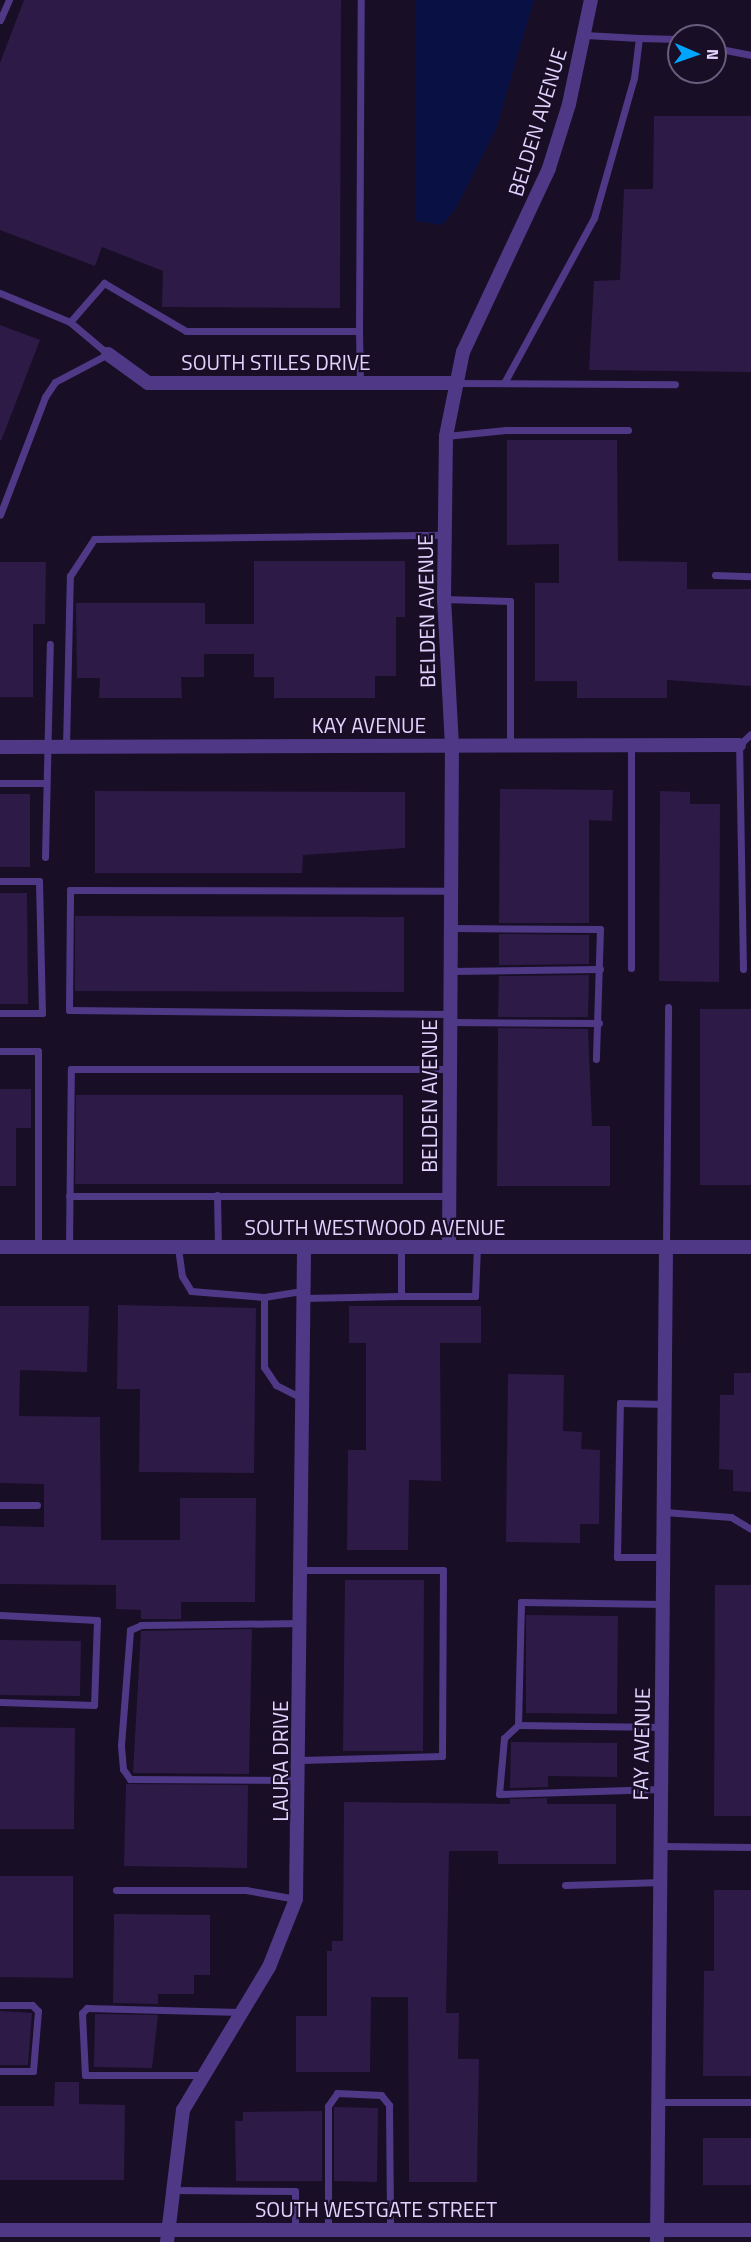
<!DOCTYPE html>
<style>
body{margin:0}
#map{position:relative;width:751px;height:2242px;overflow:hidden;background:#180e26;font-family:"Titillium Web",sans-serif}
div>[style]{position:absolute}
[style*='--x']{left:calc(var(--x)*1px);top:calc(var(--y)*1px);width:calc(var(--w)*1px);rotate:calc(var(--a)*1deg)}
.water>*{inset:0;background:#091044}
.building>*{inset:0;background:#2e1a47}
.service>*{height:7px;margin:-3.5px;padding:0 3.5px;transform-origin:3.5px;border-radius:3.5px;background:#4f3886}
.minor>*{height:14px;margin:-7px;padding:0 7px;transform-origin:7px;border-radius:7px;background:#4f3886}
span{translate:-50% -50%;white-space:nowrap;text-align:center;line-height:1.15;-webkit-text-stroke:4.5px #180e26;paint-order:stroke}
.street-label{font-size:21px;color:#e3d3ff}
.north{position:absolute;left:667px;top:24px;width:60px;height:60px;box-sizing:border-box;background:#180e26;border:2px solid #695d7d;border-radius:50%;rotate:92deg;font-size:16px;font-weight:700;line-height:24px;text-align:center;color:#e3d3ff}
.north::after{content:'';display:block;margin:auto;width:21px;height:27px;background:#00a5fe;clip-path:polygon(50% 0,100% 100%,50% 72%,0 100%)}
</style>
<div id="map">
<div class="water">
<div style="clip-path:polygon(415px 0,534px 0,496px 129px,456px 208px,442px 225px,416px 221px)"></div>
</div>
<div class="building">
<div style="clip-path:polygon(24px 0,341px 0,340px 308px,162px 307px,163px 271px,102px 247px,95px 266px,0 230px,0 63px)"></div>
<div style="clip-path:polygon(654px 116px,751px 116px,751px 372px,589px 370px,594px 281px,620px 280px,624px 189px,653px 189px)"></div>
<div style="clip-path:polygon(0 325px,40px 340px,1px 441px,0 440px)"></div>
<div style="clip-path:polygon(507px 440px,617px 440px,618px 561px,687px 562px,687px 589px,751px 589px,751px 686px,667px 680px,667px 698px,577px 698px,577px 681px,535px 681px,535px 583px,559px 583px,559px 544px,507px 545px)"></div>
<div style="clip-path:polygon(254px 561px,405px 561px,405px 617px,396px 617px,396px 676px,375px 676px,375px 698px,274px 698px,274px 677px,254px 677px,254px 654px,204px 654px,204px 677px,181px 677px,182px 698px,99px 698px,100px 678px,77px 678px,76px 603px,205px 603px,205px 624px,254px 624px)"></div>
<div style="clip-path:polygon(0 562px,46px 562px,45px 624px,33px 624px,33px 697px,0 697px)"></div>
<div style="clip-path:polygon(500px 789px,613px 790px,612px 821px,589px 820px,589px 923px,499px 923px)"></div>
<div style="clip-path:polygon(95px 791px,405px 792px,405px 848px,303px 855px,302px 873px,95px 873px)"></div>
<div style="clip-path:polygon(660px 791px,690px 792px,690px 804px,720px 804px,719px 982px,659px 981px)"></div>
<div style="clip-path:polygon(0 794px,30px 794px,30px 867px,0 867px)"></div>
<div style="clip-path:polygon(0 893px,27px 893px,28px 1004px,0 1004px)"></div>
<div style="clip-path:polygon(75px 916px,404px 917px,404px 992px,75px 991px)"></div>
<div style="clip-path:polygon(499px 934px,589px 935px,589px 964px,499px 965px)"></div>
<div style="clip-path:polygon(589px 975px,588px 1017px,498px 1017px,499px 976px)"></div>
<div style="clip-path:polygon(700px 1009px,751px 1009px,751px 1185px,700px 1185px)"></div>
<div style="clip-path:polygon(498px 1028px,588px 1029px,592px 1126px,610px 1126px,610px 1186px,497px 1186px)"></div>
<div style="clip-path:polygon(0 1089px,31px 1089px,31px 1128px,16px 1128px,16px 1186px,0 1186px)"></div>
<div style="clip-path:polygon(76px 1095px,403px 1095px,403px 1184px,75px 1184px)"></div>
<div style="clip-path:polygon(118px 1305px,256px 1308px,254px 1473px,139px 1472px,140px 1389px,117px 1389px)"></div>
<div style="clip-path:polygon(0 1306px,89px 1306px,87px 1372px,20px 1370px,19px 1416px,100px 1417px,101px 1540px,180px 1540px,180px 1498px,256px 1498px,255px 1602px,181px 1602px,181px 1619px,141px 1619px,141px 1610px,116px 1609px,116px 1585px,0 1584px,0 1526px,44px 1527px,44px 1484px,0 1483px)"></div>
<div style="clip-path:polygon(349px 1306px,481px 1306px,481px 1343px,440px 1343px,441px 1481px,409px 1480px,408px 1550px,347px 1550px,348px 1450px,366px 1450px,366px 1343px,349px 1343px)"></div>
<div style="clip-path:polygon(734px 1373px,751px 1373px,751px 1492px,733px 1491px,733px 1470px,719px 1469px,720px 1395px,734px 1395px)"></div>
<div style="clip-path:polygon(508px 1374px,564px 1375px,563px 1431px,582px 1432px,581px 1449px,600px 1450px,599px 1524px,580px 1524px,580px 1543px,506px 1542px)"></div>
<div style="clip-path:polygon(345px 1580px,424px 1580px,423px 1751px,343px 1751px)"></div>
<div style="clip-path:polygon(715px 1585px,751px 1585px,751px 1816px,714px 1816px)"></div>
<div style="clip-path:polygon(526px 1615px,618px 1616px,617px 1714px,526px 1713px)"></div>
<div style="clip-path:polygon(252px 1629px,249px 1774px,133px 1773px,141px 1631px)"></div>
<div style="clip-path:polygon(0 1640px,81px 1641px,80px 1696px,0 1695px)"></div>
<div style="clip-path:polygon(0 1727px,75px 1728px,74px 1829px,0 1829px)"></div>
<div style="clip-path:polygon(511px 1742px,617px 1743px,617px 1777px,548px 1776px,548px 1787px,510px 1788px)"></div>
<div style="clip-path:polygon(126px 1784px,248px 1785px,247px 1868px,124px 1866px)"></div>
<div style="clip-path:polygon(547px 1798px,547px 1804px,616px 1804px,616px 1864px,498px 1864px,498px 1851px,449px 1851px,446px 2013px,459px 2013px,458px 2059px,479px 2059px,477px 2182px,409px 2182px,408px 1997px,371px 1997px,370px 2072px,296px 2072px,296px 2016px,327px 2016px,327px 1951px,332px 1951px,332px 1941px,343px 1941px,344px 1802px,510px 1804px,510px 1799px)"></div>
<div style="clip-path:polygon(0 1876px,73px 1876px,73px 1978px,0 1977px)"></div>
<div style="clip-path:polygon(714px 1890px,751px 1890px,751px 2076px,703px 2076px,704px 1971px,714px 1971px)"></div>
<div style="clip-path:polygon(114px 1914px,210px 1915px,210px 1975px,194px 1975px,194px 1994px,158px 1994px,158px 2004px,113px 2003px)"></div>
<div style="clip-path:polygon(0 2011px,32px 2013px,28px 2065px,0 2065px)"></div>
<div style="clip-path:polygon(95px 2014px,158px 2015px,152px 2068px,94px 2067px)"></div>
<div style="clip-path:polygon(55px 2082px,79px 2082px,79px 2104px,125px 2105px,124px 2180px,0 2180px,0 2106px,54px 2106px)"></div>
<div style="clip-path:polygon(334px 2107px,378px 2108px,377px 2182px,334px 2181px)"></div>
<div style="clip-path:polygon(322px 2111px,322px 2181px,236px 2181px,235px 2121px,243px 2121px,243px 2112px)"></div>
<div style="clip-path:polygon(703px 2138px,751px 2138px,751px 2185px,703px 2185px)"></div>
</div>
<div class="service">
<div style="--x:0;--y:20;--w:22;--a:-66"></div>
<div style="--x:639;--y:38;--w:40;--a:1.4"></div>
<div style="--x:715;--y:48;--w:37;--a:11"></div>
<div style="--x:0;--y:293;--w:76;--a:22.5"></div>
<div style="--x:70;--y:322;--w:50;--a:40.1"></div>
<div style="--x:108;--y:354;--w:60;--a:152.2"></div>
<div style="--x:55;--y:382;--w:18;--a:124"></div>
<div style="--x:45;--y:397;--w:126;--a:110.9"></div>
<div style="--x:70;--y:322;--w:52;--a:-48.9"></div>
<div style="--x:104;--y:283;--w:95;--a:30.3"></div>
<div style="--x:186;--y:331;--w:173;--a:0"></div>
<div style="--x:359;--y:331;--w:331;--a:-89.7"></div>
<div style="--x:359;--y:331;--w:52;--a:88.9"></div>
<div style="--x:457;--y:383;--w:218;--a:0.3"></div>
<div style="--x:504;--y:383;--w:188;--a:-61.4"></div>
<div style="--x:594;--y:218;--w:146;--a:-74.1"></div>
<div style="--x:634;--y:78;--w:40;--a:-82.9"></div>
<div style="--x:639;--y:38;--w:54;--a:-176.8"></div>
<div style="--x:446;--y:436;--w:60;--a:-5.7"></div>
<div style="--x:506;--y:430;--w:122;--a:0"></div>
<div style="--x:715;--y:575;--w:36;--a:2"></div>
<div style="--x:444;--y:599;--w:66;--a:1.7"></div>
<div style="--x:510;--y:601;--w:145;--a:90"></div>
<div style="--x:631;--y:745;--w:223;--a:90"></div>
<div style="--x:66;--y:747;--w:171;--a:-88.7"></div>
<div style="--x:70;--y:576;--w:44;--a:-57"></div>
<div style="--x:94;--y:539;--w:351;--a:-0.7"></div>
<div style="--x:0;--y:783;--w:44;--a:0"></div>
<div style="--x:45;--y:857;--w:213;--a:-88.7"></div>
<div style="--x:0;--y:881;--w:39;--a:0"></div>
<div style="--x:39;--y:881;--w:132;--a:88.7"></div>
<div style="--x:42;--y:1013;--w:42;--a:180"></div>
<div style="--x:452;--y:928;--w:148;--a:0.4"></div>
<div style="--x:600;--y:929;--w:130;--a:91.8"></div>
<div style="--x:743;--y:969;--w:224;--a:-91"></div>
<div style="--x:739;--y:745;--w:16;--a:-43"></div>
<div style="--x:451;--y:971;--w:149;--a:-0.8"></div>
<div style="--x:451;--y:1014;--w:382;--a:-179.4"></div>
<div style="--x:69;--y:1010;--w:120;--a:-89.5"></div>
<div style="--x:70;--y:890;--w:382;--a:0.1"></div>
<div style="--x:450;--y:1022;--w:149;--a:0.4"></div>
<div style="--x:0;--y:1051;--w:38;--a:0"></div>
<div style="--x:38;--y:1051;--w:196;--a:90"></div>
<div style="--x:217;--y:1195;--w:52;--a:88.9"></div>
<div style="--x:69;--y:1196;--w:381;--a:0"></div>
<div style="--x:69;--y:1247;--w:178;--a:-89.4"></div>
<div style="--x:71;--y:1069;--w:379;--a:0"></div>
<div style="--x:666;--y:1247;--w:240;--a:-89.5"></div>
<div style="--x:178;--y:1248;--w:28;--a:82"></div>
<div style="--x:182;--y:1276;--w:17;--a:59"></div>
<div style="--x:191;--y:1291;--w:73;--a:4.7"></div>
<div style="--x:264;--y:1297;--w:39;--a:-9"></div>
<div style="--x:401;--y:1248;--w:48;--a:90"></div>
<div style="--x:401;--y:1296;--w:74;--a:0"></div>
<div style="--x:475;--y:1296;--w:49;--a:-87.7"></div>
<div style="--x:264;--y:1297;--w:70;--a:90"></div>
<div style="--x:264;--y:1367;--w:22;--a:56"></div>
<div style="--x:276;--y:1385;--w:29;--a:27"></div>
<div style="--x:303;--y:1298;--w:98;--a:-1.2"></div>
<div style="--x:0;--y:1505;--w:37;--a:0"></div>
<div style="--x:664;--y:1512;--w:67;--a:4.3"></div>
<div style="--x:731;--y:1517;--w:23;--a:31"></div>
<div style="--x:663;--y:1557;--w:46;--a:180"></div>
<div style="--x:617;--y:1557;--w:154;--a:-88.9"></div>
<div style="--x:620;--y:1403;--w:45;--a:1.3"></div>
<div style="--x:0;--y:1615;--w:97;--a:3"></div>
<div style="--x:97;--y:1620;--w:85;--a:92"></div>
<div style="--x:94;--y:1705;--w:94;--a:-178.2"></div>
<div style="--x:518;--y:1725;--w:19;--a:137"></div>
<div style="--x:504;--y:1738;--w:56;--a:95.1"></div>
<div style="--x:499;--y:1794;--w:162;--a:-1.8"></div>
<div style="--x:662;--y:1727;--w:144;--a:-179.2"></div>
<div style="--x:518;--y:1725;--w:123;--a:-88.6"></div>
<div style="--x:521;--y:1602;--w:143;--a:0.8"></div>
<div style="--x:301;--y:1760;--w:141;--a:-1.6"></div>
<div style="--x:442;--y:1756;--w:186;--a:-89.7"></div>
<div style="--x:443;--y:1570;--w:141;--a:180"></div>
<div style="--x:298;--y:1780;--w:168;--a:-179.7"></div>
<div style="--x:130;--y:1779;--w:12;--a:-125"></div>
<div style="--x:123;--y:1769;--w:24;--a:-95"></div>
<div style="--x:121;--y:1745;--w:115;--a:-85.5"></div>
<div style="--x:130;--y:1630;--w:12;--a:-24"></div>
<div style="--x:141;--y:1625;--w:160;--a:-0.7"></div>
<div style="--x:661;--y:1846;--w:90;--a:0.6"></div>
<div style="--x:565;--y:1885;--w:96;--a:-1.8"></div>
<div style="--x:116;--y:1890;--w:130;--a:0"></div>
<div style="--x:246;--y:1890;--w:51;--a:10.2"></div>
<div style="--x:0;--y:2005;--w:32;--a:0"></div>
<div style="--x:32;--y:2005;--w:8;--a:45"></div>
<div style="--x:38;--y:2011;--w:60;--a:94.8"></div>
<div style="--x:33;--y:2071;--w:33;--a:180"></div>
<div style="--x:200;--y:2075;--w:115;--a:180"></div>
<div style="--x:85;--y:2075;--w:62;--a:-92.8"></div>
<div style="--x:82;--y:2013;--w:7;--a:-45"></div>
<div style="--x:87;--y:2008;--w:153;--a:1.5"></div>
<div style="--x:658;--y:2102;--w:93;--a:0"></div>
<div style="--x:173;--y:2190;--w:122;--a:0.5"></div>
<div style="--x:295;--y:2191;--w:39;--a:90"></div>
<div style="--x:328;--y:2230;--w:124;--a:-90"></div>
<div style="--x:328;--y:2106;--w:16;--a:-55"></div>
<div style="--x:337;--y:2093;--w:44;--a:2.6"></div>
<div style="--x:381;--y:2095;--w:13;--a:51"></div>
<div style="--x:389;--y:2105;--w:126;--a:89.5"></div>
</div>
<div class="minor">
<div style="--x:108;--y:354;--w:49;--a:35.9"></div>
<div style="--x:148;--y:383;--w:306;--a:0"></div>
<div style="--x:0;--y:747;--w:739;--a:-0.16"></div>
<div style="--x:0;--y:1247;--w:751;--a:0"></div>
<div style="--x:449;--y:1247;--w:501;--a:-89.66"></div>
<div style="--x:452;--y:746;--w:147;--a:-93.1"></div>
<div style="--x:444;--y:599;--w:163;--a:-89.3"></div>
<div style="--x:446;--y:436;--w:86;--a:-78.6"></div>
<div style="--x:463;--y:352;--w:203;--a:-64.9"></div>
<div style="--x:549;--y:168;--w:67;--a:-72.6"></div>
<div style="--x:569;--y:104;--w:106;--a:-78.1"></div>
<div style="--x:0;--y:2230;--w:751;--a:0"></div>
<div style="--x:167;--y:2242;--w:133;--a:-83.1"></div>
<div style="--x:183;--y:2110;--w:167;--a:-59"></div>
<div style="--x:269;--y:1967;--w:73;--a:-68.3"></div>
<div style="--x:296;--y:1899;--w:649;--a:-89.29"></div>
<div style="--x:657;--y:2242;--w:995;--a:-89.48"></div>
</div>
<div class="street-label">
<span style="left:537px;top:122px;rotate:-73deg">BELDEN AVENUE</span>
<span style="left:276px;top:362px">SOUTH STILES DRIVE</span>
<span style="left:426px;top:611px;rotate:-91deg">BELDEN AVENUE</span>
<span style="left:369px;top:725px">KAY AVENUE</span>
<span style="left:429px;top:1096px;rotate:-90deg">BELDEN AVENUE</span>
<span style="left:375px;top:1227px">SOUTH WESTWOOD AVENUE</span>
<span style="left:641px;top:1744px;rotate:-89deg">FAY AVENUE</span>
<span style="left:280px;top:1761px;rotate:-90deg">LAURA DRIVE</span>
<span style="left:376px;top:2209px">SOUTH WESTGATE STREET</span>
</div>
<div class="north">N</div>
</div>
